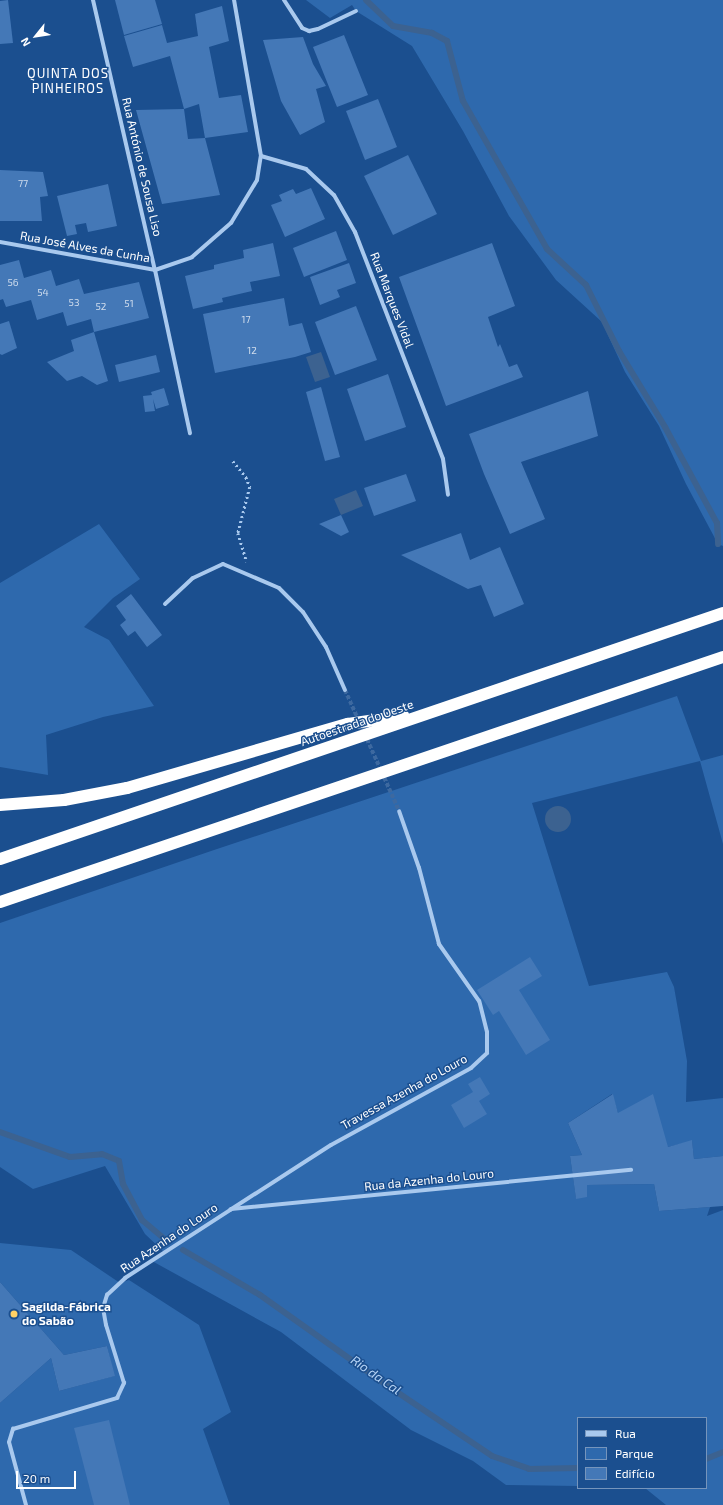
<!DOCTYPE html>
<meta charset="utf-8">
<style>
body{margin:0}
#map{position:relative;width:723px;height:1505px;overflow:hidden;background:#1b4f8f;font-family:"Exo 2",sans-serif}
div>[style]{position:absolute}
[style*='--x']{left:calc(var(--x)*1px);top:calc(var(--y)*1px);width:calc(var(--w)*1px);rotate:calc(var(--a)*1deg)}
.green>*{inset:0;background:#2e69ad}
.water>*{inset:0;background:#3c6290}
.round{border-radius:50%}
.stream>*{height:6px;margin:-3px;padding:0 3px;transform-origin:3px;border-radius:3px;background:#3c6290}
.building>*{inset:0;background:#4478b7}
.minor-tunnel>*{height:4px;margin-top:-2px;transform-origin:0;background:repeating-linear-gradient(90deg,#3d69a0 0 4px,transparent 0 6px)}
.path>*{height:2.5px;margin-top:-1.25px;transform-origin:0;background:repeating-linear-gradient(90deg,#a9c9ee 0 2px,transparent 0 5px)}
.minor>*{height:4px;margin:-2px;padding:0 2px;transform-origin:2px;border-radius:2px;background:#a9c9ee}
.motorway>*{height:12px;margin:-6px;padding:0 6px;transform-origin:6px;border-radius:6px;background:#fff}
.dots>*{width:11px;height:11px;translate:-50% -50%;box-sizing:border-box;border:2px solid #1b4f8f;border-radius:50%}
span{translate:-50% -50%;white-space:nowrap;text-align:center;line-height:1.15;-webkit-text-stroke:3px #1b4f8f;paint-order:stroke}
.number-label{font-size:10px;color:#d0dded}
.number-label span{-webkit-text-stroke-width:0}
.street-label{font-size:12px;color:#fff}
.poi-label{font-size:12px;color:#fff;font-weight:700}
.left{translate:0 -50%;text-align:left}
.neighbourhood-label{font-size:13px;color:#fff;letter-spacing:1px}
.water-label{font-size:13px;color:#b5d3f5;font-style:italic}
.legend{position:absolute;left:577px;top:1417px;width:130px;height:72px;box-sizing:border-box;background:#1b4f8f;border:1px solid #7695bc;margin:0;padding:5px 7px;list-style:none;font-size:12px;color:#fff}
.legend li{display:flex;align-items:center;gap:8px;height:20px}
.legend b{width:20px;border:1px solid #7695bc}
.north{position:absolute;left:16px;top:16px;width:40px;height:40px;-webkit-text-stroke:3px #1b4f8f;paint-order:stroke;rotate:240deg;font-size:11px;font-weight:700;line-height:16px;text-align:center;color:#fff}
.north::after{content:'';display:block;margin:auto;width:14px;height:18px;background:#fff;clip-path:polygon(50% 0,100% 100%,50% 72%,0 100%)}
.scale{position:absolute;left:16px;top:1471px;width:60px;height:18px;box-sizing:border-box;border:2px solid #fff;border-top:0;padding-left:5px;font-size:12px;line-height:14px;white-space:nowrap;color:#fff;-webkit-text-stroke:3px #1b4f8f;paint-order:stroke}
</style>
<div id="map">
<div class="green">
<div style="clip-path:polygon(306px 0,723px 0,723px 546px,718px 544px,686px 484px,659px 426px,625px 372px,602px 322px,556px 280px,509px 216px,463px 131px,412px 46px,356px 11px,352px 5px,330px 18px)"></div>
<div style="clip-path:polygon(99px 524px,140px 579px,113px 598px,84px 627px,109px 640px,154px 706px,103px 717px,46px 735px,48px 775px,0 767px,0 583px)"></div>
<div style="clip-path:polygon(677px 696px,701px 761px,723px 755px,723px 844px,700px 761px,532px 803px,589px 986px,667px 972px,674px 987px,687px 1061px,686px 1102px,723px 1098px,723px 1156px,694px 1159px,692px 1141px,668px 1147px,618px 1113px,612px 1094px,568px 1123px,582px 1155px,570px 1156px,576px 1198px,587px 1185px,654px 1184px,659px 1211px,710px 1207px,707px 1216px,723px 1210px,723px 1505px,666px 1505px,645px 1488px,640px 1488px,706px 1488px,706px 1418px,578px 1418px,578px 1486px,506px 1485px,473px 1461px,411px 1430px,281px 1332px,152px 1261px,164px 1252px,145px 1234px,105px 1166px,33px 1189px,0 1167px,0 923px,214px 850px)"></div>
<div style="clip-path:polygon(0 1243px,71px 1250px,120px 1283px,129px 1280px,199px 1325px,231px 1412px,203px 1429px,230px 1505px,0 1505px,0 1403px,51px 1358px,59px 1391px,114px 1376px,107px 1346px,64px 1355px,0 1282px)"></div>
</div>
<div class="water">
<div style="clip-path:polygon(321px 352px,330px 377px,315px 382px,306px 357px)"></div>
<div style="clip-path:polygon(356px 490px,363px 506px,341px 515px,334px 499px)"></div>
<div class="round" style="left:545px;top:806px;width:26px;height:26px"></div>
</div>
<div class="stream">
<div style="--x:366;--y:0;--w:37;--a:44"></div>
<div style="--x:393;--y:26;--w:40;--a:10"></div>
<div style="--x:432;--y:33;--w:17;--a:28"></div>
<div style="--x:447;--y:41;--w:62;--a:75.1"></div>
<div style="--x:463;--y:101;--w:170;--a:60.4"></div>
<div style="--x:547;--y:249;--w:53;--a:42.7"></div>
<div style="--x:586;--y:285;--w:74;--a:63.4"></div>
<div style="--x:619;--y:351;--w:89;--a:58.8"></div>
<div style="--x:665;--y:427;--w:109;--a:61.6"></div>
<div style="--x:717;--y:523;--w:21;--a:87"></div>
<div style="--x:0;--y:1132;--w:74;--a:19.7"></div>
<div style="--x:70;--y:1157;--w:32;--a:-5"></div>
<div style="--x:102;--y:1154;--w:18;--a:22"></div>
<div style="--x:119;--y:1161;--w:23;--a:80"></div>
<div style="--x:123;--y:1184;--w:41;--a:62.2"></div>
<div style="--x:142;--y:1220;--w:33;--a:40"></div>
<div style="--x:183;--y:1250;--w:89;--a:30.3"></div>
<div style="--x:260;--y:1295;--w:157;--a:35.4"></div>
<div style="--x:388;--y:1386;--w:125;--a:33.9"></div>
<div style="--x:492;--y:1456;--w:39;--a:19"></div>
<div style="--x:529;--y:1469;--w:49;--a:-1.2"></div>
<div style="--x:706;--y:1459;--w:18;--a:-22"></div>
</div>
<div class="building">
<div style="clip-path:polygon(8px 0,13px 43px,0 44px,0 1px)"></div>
<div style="clip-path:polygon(115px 0,155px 0,162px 24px,124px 35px)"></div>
<div style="clip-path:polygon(222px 6px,229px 41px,209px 47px,219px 98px,241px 95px,248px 132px,205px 138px,220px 195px,162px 204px,136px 110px,184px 109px,188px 139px,205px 138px,199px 104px,184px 109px,170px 56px,133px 67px,124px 36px,162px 25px,167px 43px,198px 36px,195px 14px)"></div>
<div style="clip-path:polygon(344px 35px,368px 95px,337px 107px,313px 47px)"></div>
<div style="clip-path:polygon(303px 37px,313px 64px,326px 86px,316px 89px,325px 122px,300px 135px,281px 101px,263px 40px)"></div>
<div style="clip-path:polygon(378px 99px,397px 147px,365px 160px,346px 111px)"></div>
<div style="clip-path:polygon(408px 155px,437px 214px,393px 235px,364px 176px)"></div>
<div style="clip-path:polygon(0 170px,43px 172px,48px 196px,40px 197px,42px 221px,0 221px)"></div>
<div style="clip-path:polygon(108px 184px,117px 226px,88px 232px,86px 223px,75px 225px,77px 234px,67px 236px,57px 196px)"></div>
<div style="clip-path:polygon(311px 188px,325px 219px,285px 237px,271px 205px,282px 201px,279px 195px,293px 189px,296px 194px)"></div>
<div style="clip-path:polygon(336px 231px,347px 260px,304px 277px,293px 248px)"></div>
<div style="clip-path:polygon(273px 243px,280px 276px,250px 282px,252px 291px,222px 298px,223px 302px,193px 309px,185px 276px,214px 269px,214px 265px,244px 258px,243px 250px)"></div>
<div style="clip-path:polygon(492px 243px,515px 306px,488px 317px,498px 347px,500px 344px,509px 367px,517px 364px,523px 377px,446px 406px,399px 277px)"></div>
<div style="clip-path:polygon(19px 260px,24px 278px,51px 270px,56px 286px,79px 279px,84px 294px,139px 282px,149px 318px,94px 332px,108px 381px,97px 385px,82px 376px,67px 381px,47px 362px,74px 351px,71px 340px,94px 332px,91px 319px,67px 326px,63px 312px,37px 320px,31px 300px,6px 307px,3px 299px,0 300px,0 265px)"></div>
<div style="clip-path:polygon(349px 263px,356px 283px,337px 290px,340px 297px,320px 305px,310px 277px)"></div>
<div style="clip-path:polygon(284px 298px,289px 326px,302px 323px,311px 352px,295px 357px,215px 373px,203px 314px)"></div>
<div style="clip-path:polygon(356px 306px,377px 360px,335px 375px,315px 322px)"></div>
<div style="clip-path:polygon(9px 321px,17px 348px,2px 355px,0 354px,0 324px)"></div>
<div style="clip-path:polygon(156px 355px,160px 372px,119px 382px,115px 365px)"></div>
<div style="clip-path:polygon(388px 374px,406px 427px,365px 441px,347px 389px)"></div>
<div style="clip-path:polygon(321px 387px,340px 457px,325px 461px,306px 392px)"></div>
<div style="clip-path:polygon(164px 388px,169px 405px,156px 409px,153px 399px,155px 411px,145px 412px,143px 396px,152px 395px,151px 392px)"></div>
<div style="clip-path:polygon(588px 391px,598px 436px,521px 462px,545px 519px,510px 534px,484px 474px,469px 434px)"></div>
<div style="clip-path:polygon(406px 474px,416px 501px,374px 516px,364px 488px)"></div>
<div style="clip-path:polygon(341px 515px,349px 532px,341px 536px,319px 524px)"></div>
<div style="clip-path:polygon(461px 533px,470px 560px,500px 547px,524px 604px,494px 617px,481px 585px,468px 589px,401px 555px)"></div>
<div style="clip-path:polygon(131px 594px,162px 635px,147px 647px,135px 631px,128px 636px,120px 625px,126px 620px,116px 606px)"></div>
<div style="clip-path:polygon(530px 957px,542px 976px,519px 990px,550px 1040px,526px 1055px,499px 1011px,493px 1015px,477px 990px)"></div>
<div style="clip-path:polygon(480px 1077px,490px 1094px,479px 1101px,487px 1114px,464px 1128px,451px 1105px,473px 1092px,468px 1084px)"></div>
<div style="clip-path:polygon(613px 1094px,618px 1113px,653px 1094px,668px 1147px,692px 1140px,694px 1159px,723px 1156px,723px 1206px,659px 1211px,654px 1184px,587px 1185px,587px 1197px,576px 1199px,570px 1156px,582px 1155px,568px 1123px)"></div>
<div style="clip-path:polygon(0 1282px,64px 1355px,107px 1346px,115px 1376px,59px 1391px,51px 1358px,0 1403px)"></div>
<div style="clip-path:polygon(109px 1420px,130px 1505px,94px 1505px,74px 1428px)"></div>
</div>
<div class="minor-tunnel">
<div style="--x:345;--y:690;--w:133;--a:65.9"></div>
</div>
<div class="path">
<div style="--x:233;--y:461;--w:21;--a:51"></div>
<div style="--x:246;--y:477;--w:11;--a:68"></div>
<div style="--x:250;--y:487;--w:48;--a:104.6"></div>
<div style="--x:238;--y:533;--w:30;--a:73"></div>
</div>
<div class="minor">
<div style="--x:93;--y:0;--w:277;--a:77.1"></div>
<div style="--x:155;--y:270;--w:167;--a:77.9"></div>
<div style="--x:284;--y:0;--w:33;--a:57"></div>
<div style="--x:302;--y:28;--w:8;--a:23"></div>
<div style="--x:309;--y:31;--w:9;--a:-13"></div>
<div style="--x:318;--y:29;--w:42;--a:-25.3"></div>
<div style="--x:261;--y:156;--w:47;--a:16.1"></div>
<div style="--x:306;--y:169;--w:38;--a:43"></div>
<div style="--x:334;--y:195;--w:43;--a:60.4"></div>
<div style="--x:355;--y:232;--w:243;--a:68.8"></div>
<div style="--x:443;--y:459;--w:36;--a:82"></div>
<div style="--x:0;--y:242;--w:158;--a:10.2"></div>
<div style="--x:155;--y:270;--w:39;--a:-19"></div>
<div style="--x:192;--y:257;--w:52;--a:-41.1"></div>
<div style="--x:231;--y:223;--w:50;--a:-58.8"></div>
<div style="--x:257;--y:180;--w:24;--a:-81"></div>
<div style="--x:261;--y:156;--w:158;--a:-99.8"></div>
<div style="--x:165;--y:604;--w:38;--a:-43"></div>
<div style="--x:193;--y:578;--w:33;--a:-25"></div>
<div style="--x:223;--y:564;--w:61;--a:23.2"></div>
<div style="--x:279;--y:588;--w:34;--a:45"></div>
<div style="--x:303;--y:612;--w:42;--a:56.7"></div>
<div style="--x:326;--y:647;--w:47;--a:66.2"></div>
<div style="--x:231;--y:1209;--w:402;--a:-5.6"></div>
<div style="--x:26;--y:1505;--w:65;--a:-105.1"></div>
<div style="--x:9;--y:1442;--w:14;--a:-73"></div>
<div style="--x:13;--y:1429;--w:109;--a:-16.6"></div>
<div style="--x:117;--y:1398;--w:17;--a:-65"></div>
<div style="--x:124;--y:1383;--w:61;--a:-107.2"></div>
<div style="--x:106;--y:1325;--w:17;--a:-100"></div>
<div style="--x:103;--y:1308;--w:14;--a:-73"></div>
<div style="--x:107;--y:1295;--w:25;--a:-43"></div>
<div style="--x:125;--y:1278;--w:125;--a:-32.9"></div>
<div style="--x:230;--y:1210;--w:120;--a:-32.8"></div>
<div style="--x:331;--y:1145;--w:160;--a:-28.8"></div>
<div style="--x:471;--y:1068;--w:22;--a:-43"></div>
<div style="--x:487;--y:1053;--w:21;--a:-90"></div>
<div style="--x:487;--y:1032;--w:32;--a:-104"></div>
<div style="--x:479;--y:1001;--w:70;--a:-125.1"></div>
<div style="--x:439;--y:944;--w:79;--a:-104.7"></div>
<div style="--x:419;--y:868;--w:60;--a:-109.3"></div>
</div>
<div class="motorway">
<div style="--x:0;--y:805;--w:64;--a:-4.5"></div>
<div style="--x:64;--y:800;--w:64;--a:-10.8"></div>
<div style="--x:127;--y:788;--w:230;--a:-16.2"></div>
<div style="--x:348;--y:724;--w:56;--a:-8.3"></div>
<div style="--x:0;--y:859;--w:764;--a:-18.79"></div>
<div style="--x:0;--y:902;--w:763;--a:-18.72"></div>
</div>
<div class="dots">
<div style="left:14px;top:1314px;background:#ffd166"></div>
</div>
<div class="number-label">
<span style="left:23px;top:184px">77</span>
<span style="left:13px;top:283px">56</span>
<span style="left:43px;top:293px">54</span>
<span style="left:74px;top:303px">53</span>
<span style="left:129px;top:304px">51</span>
<span style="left:101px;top:307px">52</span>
<span style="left:246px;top:320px">17</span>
<span style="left:252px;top:351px">12</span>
</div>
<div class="street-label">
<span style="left:142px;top:167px;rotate:77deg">Rua António de Sousa Liso</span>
<span style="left:85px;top:247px;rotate:10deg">Rua José Alves da Cunha</span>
<span style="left:392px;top:300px;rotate:69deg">Rua Marques Vidal</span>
<span style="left:357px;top:723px;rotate:-19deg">Autoestrada do Oeste</span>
<span style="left:404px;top:1092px;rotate:-29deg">Travessa Azenha do Louro</span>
<span style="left:429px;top:1180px;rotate:-6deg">Rua da Azenha do Louro</span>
<span style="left:169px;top:1238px;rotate:-34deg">Rua Azenha do Louro</span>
</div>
<div class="poi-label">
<span class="left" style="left:22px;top:1314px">Sagilda-Fábrica<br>do Sabão</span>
</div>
<div class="neighbourhood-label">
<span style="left:68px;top:81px">QUINTA DOS<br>PINHEIROS</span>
</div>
<div class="water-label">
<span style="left:376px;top:1375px;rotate:35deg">Rio da Cal</span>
</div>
<ul class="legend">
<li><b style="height:5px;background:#a9c9ee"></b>Rua</li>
<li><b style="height:11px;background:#2e69ad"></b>Parque</li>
<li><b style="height:11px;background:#4478b7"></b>Edifício</li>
</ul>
<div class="north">N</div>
<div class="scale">20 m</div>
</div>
